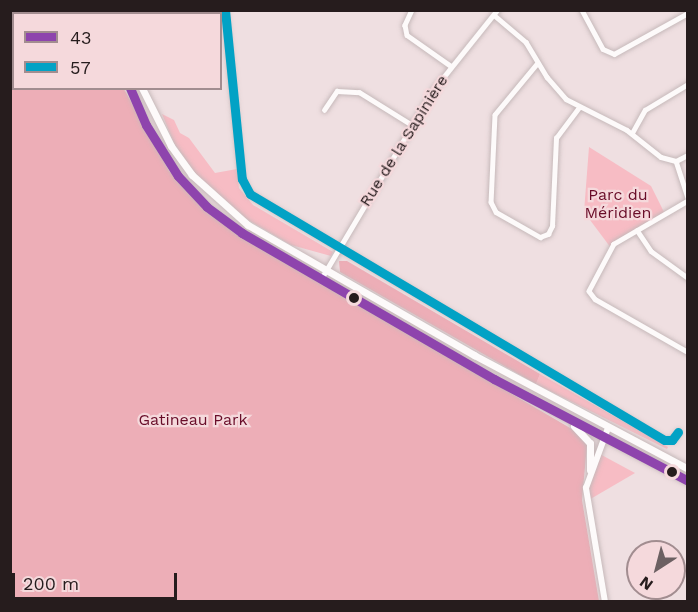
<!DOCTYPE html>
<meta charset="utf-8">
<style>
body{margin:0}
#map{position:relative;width:698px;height:612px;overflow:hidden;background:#efdfe1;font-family:"Work Sans",sans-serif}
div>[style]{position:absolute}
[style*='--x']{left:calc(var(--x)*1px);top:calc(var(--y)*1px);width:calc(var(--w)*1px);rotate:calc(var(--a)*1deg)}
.green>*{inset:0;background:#f7bcc4}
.forest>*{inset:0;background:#edaeb7}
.roads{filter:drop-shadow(0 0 2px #c6b9ba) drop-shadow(0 0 2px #c6b9ba)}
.minor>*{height:4.5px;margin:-2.25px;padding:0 2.25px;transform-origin:2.25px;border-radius:2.25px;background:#fdfafa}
.tertiary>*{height:6px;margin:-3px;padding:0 3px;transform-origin:3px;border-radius:3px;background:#fdfafa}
.secondary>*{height:7px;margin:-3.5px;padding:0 3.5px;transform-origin:3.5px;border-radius:3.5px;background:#fdfafa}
.bus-1>*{height:9px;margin:-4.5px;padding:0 4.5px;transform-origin:4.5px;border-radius:4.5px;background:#8e44ad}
.bus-2>*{height:9px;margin:-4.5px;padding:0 4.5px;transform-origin:4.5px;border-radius:4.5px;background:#02a2c5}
.dots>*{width:16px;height:16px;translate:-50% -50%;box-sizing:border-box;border:3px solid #f5d9dc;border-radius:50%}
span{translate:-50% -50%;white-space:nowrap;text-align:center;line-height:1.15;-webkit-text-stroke:4.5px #f5d9dc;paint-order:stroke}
.street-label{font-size:16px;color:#261c1d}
.park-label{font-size:16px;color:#690d29}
.frame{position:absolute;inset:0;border:12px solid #261c1d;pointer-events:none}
.legend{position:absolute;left:12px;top:12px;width:210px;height:78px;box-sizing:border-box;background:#f5d9dc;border:2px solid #a28d90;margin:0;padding:8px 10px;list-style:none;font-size:18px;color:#261c1d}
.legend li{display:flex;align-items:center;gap:12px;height:30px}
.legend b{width:30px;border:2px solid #a28d90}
.north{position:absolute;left:626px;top:540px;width:60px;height:60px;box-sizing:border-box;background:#f5d9dc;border:2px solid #a28d90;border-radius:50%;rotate:216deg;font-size:16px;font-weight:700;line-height:24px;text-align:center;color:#261c1d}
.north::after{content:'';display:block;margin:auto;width:21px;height:27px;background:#6c6062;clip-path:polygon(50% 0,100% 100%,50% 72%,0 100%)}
.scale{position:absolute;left:12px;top:573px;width:165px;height:27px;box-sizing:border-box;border:3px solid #261c1d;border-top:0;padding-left:8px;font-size:18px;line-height:21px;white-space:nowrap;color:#261c1d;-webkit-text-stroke:4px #f5d9dc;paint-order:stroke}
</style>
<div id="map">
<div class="green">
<div style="clip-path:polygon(162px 114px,174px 120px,180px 133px,189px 138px,215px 173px,237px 169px,239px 188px,253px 205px,333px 252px,331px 256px,291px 245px,238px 214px,199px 179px,174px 143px)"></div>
<div style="clip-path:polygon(589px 147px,651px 186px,665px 214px,611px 248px,584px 212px)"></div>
<div style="clip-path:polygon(540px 374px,668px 447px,667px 449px,536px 384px)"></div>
<div style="clip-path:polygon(596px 452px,635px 473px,587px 501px)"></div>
</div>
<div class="forest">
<div style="clip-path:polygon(88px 10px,89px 13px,14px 14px,14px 88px,124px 89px,169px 171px,199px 204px,236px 233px,577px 432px,587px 445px,582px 500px,599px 601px,11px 601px,10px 11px)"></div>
<div style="clip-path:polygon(339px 261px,347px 261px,540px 374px,536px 384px,340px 272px)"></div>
</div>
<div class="roads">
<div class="minor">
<div style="--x:225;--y:10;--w:170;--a:84.3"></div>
<div style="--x:242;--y:179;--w:17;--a:62"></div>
<div style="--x:250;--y:194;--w:482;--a:30.7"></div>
<div style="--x:665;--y:440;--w:7;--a:0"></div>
<div style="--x:672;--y:440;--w:10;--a:-53"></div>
<div style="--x:412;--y:10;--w:17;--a:115"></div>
<div style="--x:405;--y:25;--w:10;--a:79"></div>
<div style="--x:407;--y:35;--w:54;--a:35.2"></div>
<div style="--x:582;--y:10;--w:44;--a:61.7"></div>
<div style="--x:603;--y:49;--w:12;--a:24"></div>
<div style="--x:614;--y:54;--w:85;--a:-29"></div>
<div style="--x:494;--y:15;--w:42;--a:40.2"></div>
<div style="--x:526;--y:42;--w:41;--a:59"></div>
<div style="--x:547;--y:77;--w:29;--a:49"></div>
<div style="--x:566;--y:99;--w:68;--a:26.9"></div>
<div style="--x:627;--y:130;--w:43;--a:38.5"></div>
<div style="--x:661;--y:157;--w:16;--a:15"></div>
<div style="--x:676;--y:161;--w:13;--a:-27"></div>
<div style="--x:538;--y:63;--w:67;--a:129.6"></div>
<div style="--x:495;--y:115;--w:87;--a:92.6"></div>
<div style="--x:491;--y:202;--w:11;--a:63"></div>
<div style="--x:496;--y:212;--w:51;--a:29.6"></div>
<div style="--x:540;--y:237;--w:9;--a:-21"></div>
<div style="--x:548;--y:234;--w:9;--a:-63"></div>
<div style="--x:552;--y:226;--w:88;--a:-87.4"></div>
<div style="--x:556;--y:138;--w:39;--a:-53"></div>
<div style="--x:324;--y:110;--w:23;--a:-56"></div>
<div style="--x:337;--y:91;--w:22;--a:3"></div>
<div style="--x:359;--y:92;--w:62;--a:31.9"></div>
<div style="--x:632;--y:133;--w:26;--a:-61"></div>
<div style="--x:645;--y:110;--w:50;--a:-31.2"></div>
<div style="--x:676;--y:161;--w:40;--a:72"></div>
<div style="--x:688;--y:201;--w:86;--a:149.8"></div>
<div style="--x:614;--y:244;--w:53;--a:118"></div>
<div style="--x:589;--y:291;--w:10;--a:53"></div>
<div style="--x:595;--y:299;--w:107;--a:29.7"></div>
<div style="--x:637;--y:230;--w:25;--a:56"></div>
<div style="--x:651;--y:251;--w:46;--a:36.1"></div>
<div style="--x:321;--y:279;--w:221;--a:-59.3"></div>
<div style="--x:434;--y:89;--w:101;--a:-51.4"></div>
</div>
<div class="tertiary">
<div style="--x:605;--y:602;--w:116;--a:-99.5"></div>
<div style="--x:586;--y:488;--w:64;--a:-69.9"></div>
</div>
<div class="secondary">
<div style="--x:94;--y:10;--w:4;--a:76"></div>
<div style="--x:105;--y:10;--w:4;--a:76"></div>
<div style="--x:10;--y:12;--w:40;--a:2.9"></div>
<div style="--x:124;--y:14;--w:4;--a:-90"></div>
<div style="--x:130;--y:88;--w:40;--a:66.6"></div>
<div style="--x:146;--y:125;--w:60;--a:57.9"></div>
<div style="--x:178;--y:176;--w:42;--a:46.9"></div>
<div style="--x:207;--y:207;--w:44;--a:36.6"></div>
<div style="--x:242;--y:233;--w:291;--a:30.1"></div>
<div style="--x:494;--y:379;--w:219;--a:27.7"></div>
<div style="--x:142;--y:88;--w:65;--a:63.4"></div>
<div style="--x:171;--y:146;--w:36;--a:54"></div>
<div style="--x:192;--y:175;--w:75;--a:41.8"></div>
<div style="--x:248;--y:225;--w:261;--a:29.9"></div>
<div style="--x:474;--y:355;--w:242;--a:28"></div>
<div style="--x:574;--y:426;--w:23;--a:47"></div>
<div style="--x:590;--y:443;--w:27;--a:90"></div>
</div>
</div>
<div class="bus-1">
<div style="--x:130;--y:88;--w:40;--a:66.6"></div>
<div style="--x:146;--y:125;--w:60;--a:57.9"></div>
<div style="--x:178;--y:176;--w:42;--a:46.9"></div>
<div style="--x:207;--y:207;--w:44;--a:36.6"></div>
<div style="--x:242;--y:233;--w:291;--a:30.1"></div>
<div style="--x:494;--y:379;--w:219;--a:27.7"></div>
</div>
<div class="bus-2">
<div style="--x:225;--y:10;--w:170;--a:84.3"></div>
<div style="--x:242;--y:179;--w:17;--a:62"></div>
<div style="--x:250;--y:194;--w:482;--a:30.7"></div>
<div style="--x:665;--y:440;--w:7;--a:0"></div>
<div style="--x:672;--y:440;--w:10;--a:-53"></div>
</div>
<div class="dots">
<div style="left:354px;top:298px;background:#261c1d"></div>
<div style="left:672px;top:472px;background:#261c1d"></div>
</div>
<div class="street-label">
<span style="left:404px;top:141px;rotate:-58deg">Rue de la Sapinière</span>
</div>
<div class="park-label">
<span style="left:618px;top:204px">Parc du<br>Méridien</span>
<span style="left:193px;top:420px">Gatineau Park</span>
</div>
<div class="frame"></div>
<ul class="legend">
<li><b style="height:8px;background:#8e44ad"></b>43</li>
<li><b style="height:8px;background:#02a2c5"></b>57</li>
</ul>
<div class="north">N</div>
<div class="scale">200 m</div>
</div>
